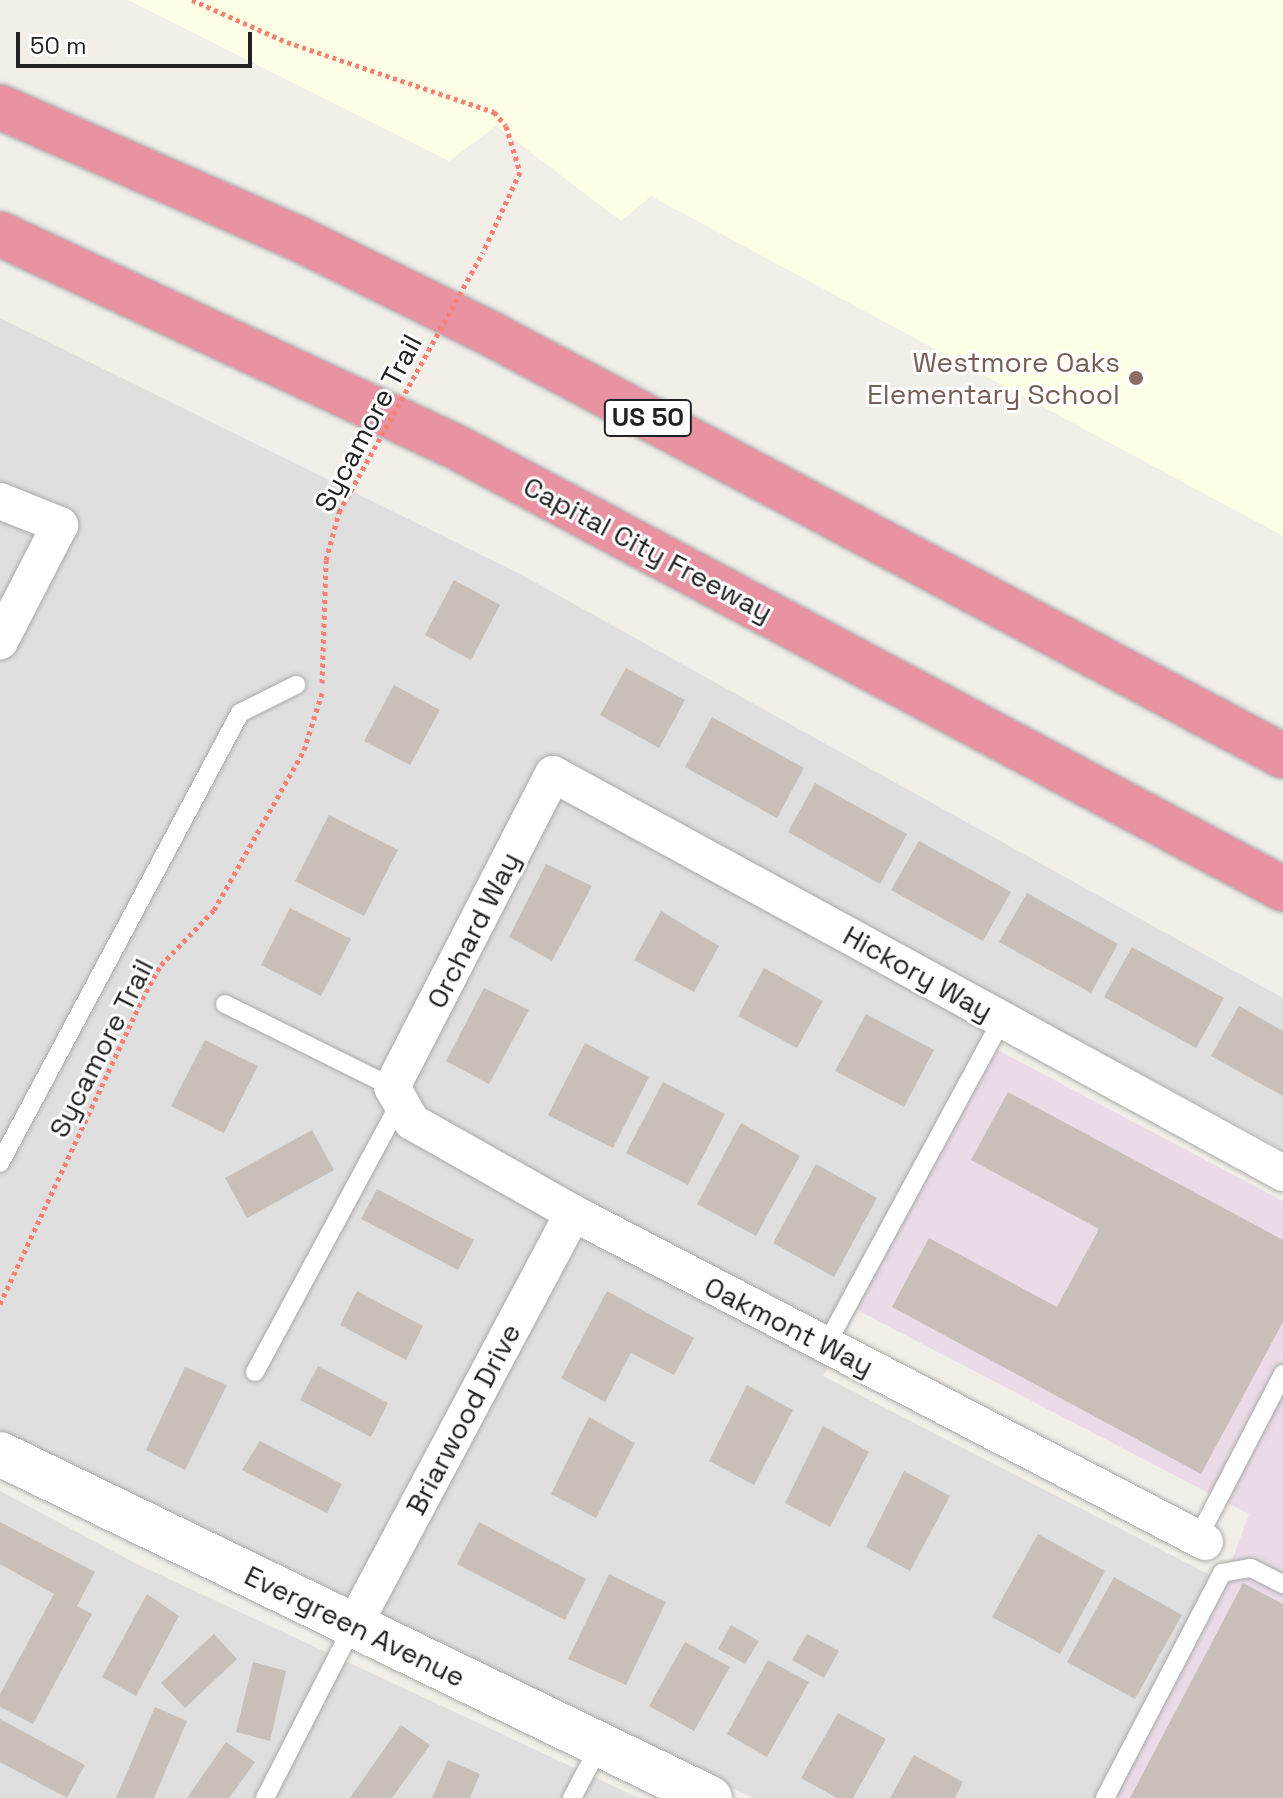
<!DOCTYPE html>
<style>
body{margin:0}
#map{position:relative;width:1283px;height:1798px;overflow:hidden;background:#f2efe9;font-family:"Space Grotesk",sans-serif}
div>[style]{position:absolute}
[style*='--x']{left:calc(var(--x)*1px);top:calc(var(--y)*1px);width:calc(var(--w)*1px);rotate:calc(var(--a)*1deg)}
.residential>*{inset:0;background:#e0dfdf}
.industrial>*{inset:0;background:#ebdbe8}
.education>*{inset:0;background:#ffffe5}
.building>*{inset:0;background:#c7bfb8}
.path>*{height:5px;margin-top:-2.5px;transform-origin:0;background:repeating-linear-gradient(90deg,#fa8072 0 4px,transparent 0 8px)}
.roads{filter:drop-shadow(0 0 2px #a9a9a9) drop-shadow(0 0 2px #a9a9a9)}
.service>*{height:18px;margin:-9px;padding:0 9px;transform-origin:9px;border-radius:9px;background:#fff}
.minor>*{height:36px;margin:-18px;padding:0 18px;transform-origin:18px;border-radius:18px;background:#fff}
.tertiary>*{height:44px;margin:-22px;padding:0 22px;transform-origin:22px;border-radius:22px;background:#fff}
.motorway>*{height:44px;margin:-22px;padding:0 22px;transform-origin:22px;border-radius:22px;background:#e892a2}
.path-bridge>*{height:5px;margin-top:-2.5px;transform-origin:0;background:repeating-linear-gradient(90deg,#fa8072 0 4px,transparent 0 8px)}
.dots>*{width:22px;height:22px;translate:-50% -50%;box-sizing:border-box;border:4px solid #fff;border-radius:50%}
span{translate:-50% -50%;white-space:nowrap;text-align:center;line-height:1.15;-webkit-text-stroke:6px #fff;paint-order:stroke}
.shield-label span{padding:2px 6px;background:#fff;border:2px solid;border-radius:6px;-webkit-text-stroke-width:0}
.shield-label{font-size:26px;color:#222;font-weight:700}
.education-label{font-size:28px;color:#785e54}
.right{translate:-100% -50%;text-align:right}
.street-label{font-size:28px;color:#222}
.scale{position:absolute;left:16px;top:32px;width:236px;height:36px;box-sizing:border-box;border:4px solid #222;border-top:0;padding-left:10px;font-size:24px;line-height:28px;white-space:nowrap;color:#222;-webkit-text-stroke:6px #fff;paint-order:stroke}
</style>
<div id="map">
<div class="residential">
<div style="clip-path:polygon(0 318px,520px 574px,1283px 998px,1283px 1149px,1016px 1007px,823px 1376px,1224px 1582px,1110px 1798px,753px 1798px,514px 1684px,318px 1582px,0 1436px)"></div>
<div style="clip-path:polygon(0 1491px,137px 1564px,639px 1798px,0 1798px)"></div>
</div>
<div class="industrial">
<div style="clip-path:polygon(994px 1048px,1283px 1201px,1283px 1798px,1110px 1798px,1224px 1582px,1249px 1514px,857px 1310px)"></div>
</div>
<div class="education">
<div style="clip-path:polygon(128px 0,1283px 0,1283px 536px,651px 196px,621px 221px,496px 126px,449px 161px)"></div>
</div>
<div class="building">
<div style="clip-path:polygon(454px 580px,500px 605px,471px 660px,425px 635px)"></div>
<div style="clip-path:polygon(626px 668px,685px 700px,659px 748px,600px 715px)"></div>
<div style="clip-path:polygon(394px 685px,440px 710px,410px 765px,364px 741px)"></div>
<div style="clip-path:polygon(712px 717px,804px 768px,777px 818px,685px 767px)"></div>
<div style="clip-path:polygon(815px 783px,907px 834px,880px 884px,788px 832px)"></div>
<div style="clip-path:polygon(329px 815px,398px 850px,364px 916px,295px 881px)"></div>
<div style="clip-path:polygon(919px 841px,1011px 892px,983px 941px,891px 890px)"></div>
<div style="clip-path:polygon(546px 864px,592px 886px,552px 961px,509px 937px)"></div>
<div style="clip-path:polygon(1027px 893px,1118px 944px,1091px 993px,999px 942px)"></div>
<div style="clip-path:polygon(290px 908px,351px 939px,321px 996px,261px 965px)"></div>
<div style="clip-path:polygon(661px 911px,719px 946px,694px 992px,634px 960px)"></div>
<div style="clip-path:polygon(1132px 947px,1224px 998px,1196px 1048px,1104px 997px)"></div>
<div style="clip-path:polygon(764px 968px,823px 1001px,797px 1048px,738px 1016px)"></div>
<div style="clip-path:polygon(484px 988px,529px 1010px,489px 1084px,446px 1061px)"></div>
<div style="clip-path:polygon(1239px 1006px,1283px 1031px,1283px 1096px,1211px 1056px)"></div>
<div style="clip-path:polygon(866px 1014px,934px 1050px,904px 1107px,835px 1071px)"></div>
<div style="clip-path:polygon(205px 1040px,258px 1066px,224px 1133px,171px 1106px)"></div>
<div style="clip-path:polygon(585px 1043px,649px 1077px,613px 1148px,548px 1115px)"></div>
<div style="clip-path:polygon(663px 1082px,725px 1114px,688px 1185px,626px 1153px)"></div>
<div style="clip-path:polygon(1008px 1092px,1283px 1240px,1283px 1322px,1201px 1474px,892px 1307px,929px 1238px,1057px 1307px,1099px 1229px,971px 1160px)"></div>
<div style="clip-path:polygon(741px 1123px,800px 1156px,756px 1236px,697px 1204px)"></div>
<div style="clip-path:polygon(312px 1130px,334px 1170px,247px 1218px,225px 1178px)"></div>
<div style="clip-path:polygon(816px 1164px,877px 1198px,834px 1277px,773px 1243px)"></div>
<div style="clip-path:polygon(377px 1189px,474px 1240px,458px 1270px,361px 1219px)"></div>
<div style="clip-path:polygon(357px 1291px,423px 1326px,406px 1360px,340px 1325px)"></div>
<div style="clip-path:polygon(607px 1291px,694px 1338px,674px 1375px,631px 1353px,605px 1402px,561px 1378px)"></div>
<div style="clip-path:polygon(318px 1366px,388px 1403px,371px 1437px,300px 1400px)"></div>
<div style="clip-path:polygon(185px 1367px,227px 1385px,185px 1470px,146px 1450px)"></div>
<div style="clip-path:polygon(747px 1385px,793px 1410px,754px 1485px,709px 1461px)"></div>
<div style="clip-path:polygon(589px 1417px,635px 1443px,596px 1518px,551px 1494px)"></div>
<div style="clip-path:polygon(823px 1426px,869px 1452px,830px 1527px,785px 1503px)"></div>
<div style="clip-path:polygon(260px 1441px,342px 1484px,327px 1513px,242px 1470px)"></div>
<div style="clip-path:polygon(904px 1471px,950px 1496px,910px 1571px,866px 1547px)"></div>
<div style="clip-path:polygon(0 1522px,95px 1572px,77px 1606px,92px 1614px,33px 1724px,0 1707px,0 1694px,54px 1594px,0 1564px)"></div>
<div style="clip-path:polygon(479px 1522px,586px 1579px,565px 1620px,457px 1564px)"></div>
<div style="clip-path:polygon(1038px 1534px,1105px 1571px,1060px 1654px,992px 1617px)"></div>
<div style="clip-path:polygon(609px 1574px,666px 1602px,626px 1685px,568px 1659px)"></div>
<div style="clip-path:polygon(1114px 1577px,1182px 1615px,1135px 1699px,1067px 1662px)"></div>
<div style="clip-path:polygon(1243px 1583px,1283px 1604px,1283px 1798px,1130px 1798px)"></div>
<div style="clip-path:polygon(147px 1594px,179px 1616px,136px 1696px,102px 1677px)"></div>
<div style="clip-path:polygon(731px 1625px,759px 1641px,745px 1664px,718px 1649px)"></div>
<div style="clip-path:polygon(214px 1634px,237px 1659px,185px 1708px,161px 1683px)"></div>
<div style="clip-path:polygon(807px 1634px,839px 1651px,824px 1678px,792px 1660px)"></div>
<div style="clip-path:polygon(685px 1642px,730px 1667px,694px 1731px,649px 1706px)"></div>
<div style="clip-path:polygon(768px 1660px,809px 1682px,767px 1757px,727px 1734px)"></div>
<div style="clip-path:polygon(253px 1662px,286px 1671px,270px 1741px,236px 1732px)"></div>
<div style="clip-path:polygon(155px 1707px,187px 1721px,154px 1798px,116px 1798px)"></div>
<div style="clip-path:polygon(838px 1713px,886px 1739px,853px 1798px,837px 1798px,801px 1778px)"></div>
<div style="clip-path:polygon(0 1719px,85px 1765px,67px 1798px,0 1762px)"></div>
<div style="clip-path:polygon(401px 1725px,430px 1745px,392px 1798px,350px 1798px)"></div>
<div style="clip-path:polygon(226px 1742px,255px 1762px,229px 1798px,187px 1798px)"></div>
<div style="clip-path:polygon(914px 1755px,963px 1782px,955px 1798px,890px 1798px)"></div>
<div style="clip-path:polygon(448px 1760px,480px 1774px,470px 1798px,432px 1798px)"></div>
</div>
<div class="path">
<div style="--x:192;--y:0;--w:104;--a:23.9"></div>
<div style="--x:287;--y:42;--w:219;--a:18.7"></div>
<div style="--x:494;--y:112;--w:18;--a:49"></div>
<div style="--x:506;--y:126;--w:48;--a:73.1"></div>
<div style="--x:520;--y:172;--w:88;--a:114.8"></div>
<div style="--x:322;--y:683;--w:123;--a:-88.1"></div>
<div style="--x:326;--y:560;--w:50;--a:-74.8"></div>
<div style="--x:0;--y:1304;--w:336;--a:-65"></div>
<div style="--x:142;--y:999;--w:39;--a:-61"></div>
<div style="--x:161;--y:965;--w:76;--a:-46.1"></div>
<div style="--x:214;--y:910;--w:184;--a:-60.6"></div>
<div style="--x:304;--y:750;--w:60;--a:-72.5"></div>
</div>
<div class="roads">
<div class="service">
<div style="--x:225;--y:1004;--w:186;--a:26.4"></div>
<div style="--x:0;--y:1163;--w:510;--a:-61.93"></div>
<div style="--x:240;--y:713;--w:63;--a:-26.6"></div>
<div style="--x:826;--y:1345;--w:370;--a:-61.6"></div>
<div style="--x:255;--y:1372;--w:306;--a:-61.7"></div>
<div style="--x:1198;--y:1538;--w:185;--a:-62.6"></div>
<div style="--x:265;--y:1798;--w:193;--a:-62.9"></div>
<div style="--x:572;--y:1798;--w:60;--a:-62.2"></div>
<div style="--x:1105;--y:1798;--w:254;--a:-62.5"></div>
<div style="--x:1222;--y:1573;--w:29;--a:-10"></div>
<div style="--x:1251;--y:1568;--w:36;--a:27"></div>
</div>
<div class="minor">
<div style="--x:0;--y:501;--w:65;--a:21.8"></div>
<div style="--x:60;--y:525;--w:131;--a:117.3"></div>
<div style="--x:1205;--y:1542;--w:713;--a:-152.5"></div>
<div style="--x:573;--y:1213;--w:185;--a:-150.5"></div>
<div style="--x:412;--y:1122;--w:40;--a:-119.7"></div>
<div style="--x:392;--y:1087;--w:352;--a:-62.8"></div>
<div style="--x:553;--y:774;--w:832;--a:28.66"></div>
<div style="--x:354;--y:1625;--w:467;--a:-62"></div>
</div>
<div class="tertiary">
<div style="--x:0;--y:1454;--w:789;--a:25.85"></div>
</div>
<div class="motorway">
<div style="--x:0;--y:107;--w:325;--a:23.8"></div>
<div style="--x:297;--y:238;--w:219;--a:26.3"></div>
<div style="--x:493;--y:335;--w:895;--a:28.05"></div>
<div style="--x:0;--y:234;--w:503;--a:25.04"></div>
<div style="--x:456;--y:447;--w:938;--a:28.12"></div>
</div>
</div>
<div class="path-bridge">
<div style="--x:339;--y:512;--w:297;--a:-61"></div>
</div>
<div class="dots">
<div style="left:1136px;top:378px;background:#8d6e63"></div>
</div>
<div class="shield-label">
<span style="left:648px;top:418px">US 50</span>
</div>
<div class="education-label">
<span class="right" style="left:1120px;top:378px">Westmore Oaks<br>Elementary School</span>
</div>
<div class="street-label">
<span style="left:368px;top:423px;rotate:-62deg">Sycamore Trail</span>
<span style="left:648px;top:549px;rotate:28deg">Capital City Freeway</span>
<span style="left:473px;top:930px;rotate:-63deg">Orchard Way</span>
<span style="left:918px;top:973px;rotate:29deg">Hickory Way</span>
<span style="left:101px;top:1048px;rotate:-63deg">Sycamore Trail</span>
<span style="left:789px;top:1326px;rotate:27deg">Oakmont Way</span>
<span style="left:463px;top:1419px;rotate:-62deg">Briarwood Drive</span>
<span style="left:355px;top:1626px;rotate:26deg">Evergreen Avenue</span>
</div>
<div class="scale">50 m</div>
</div>
